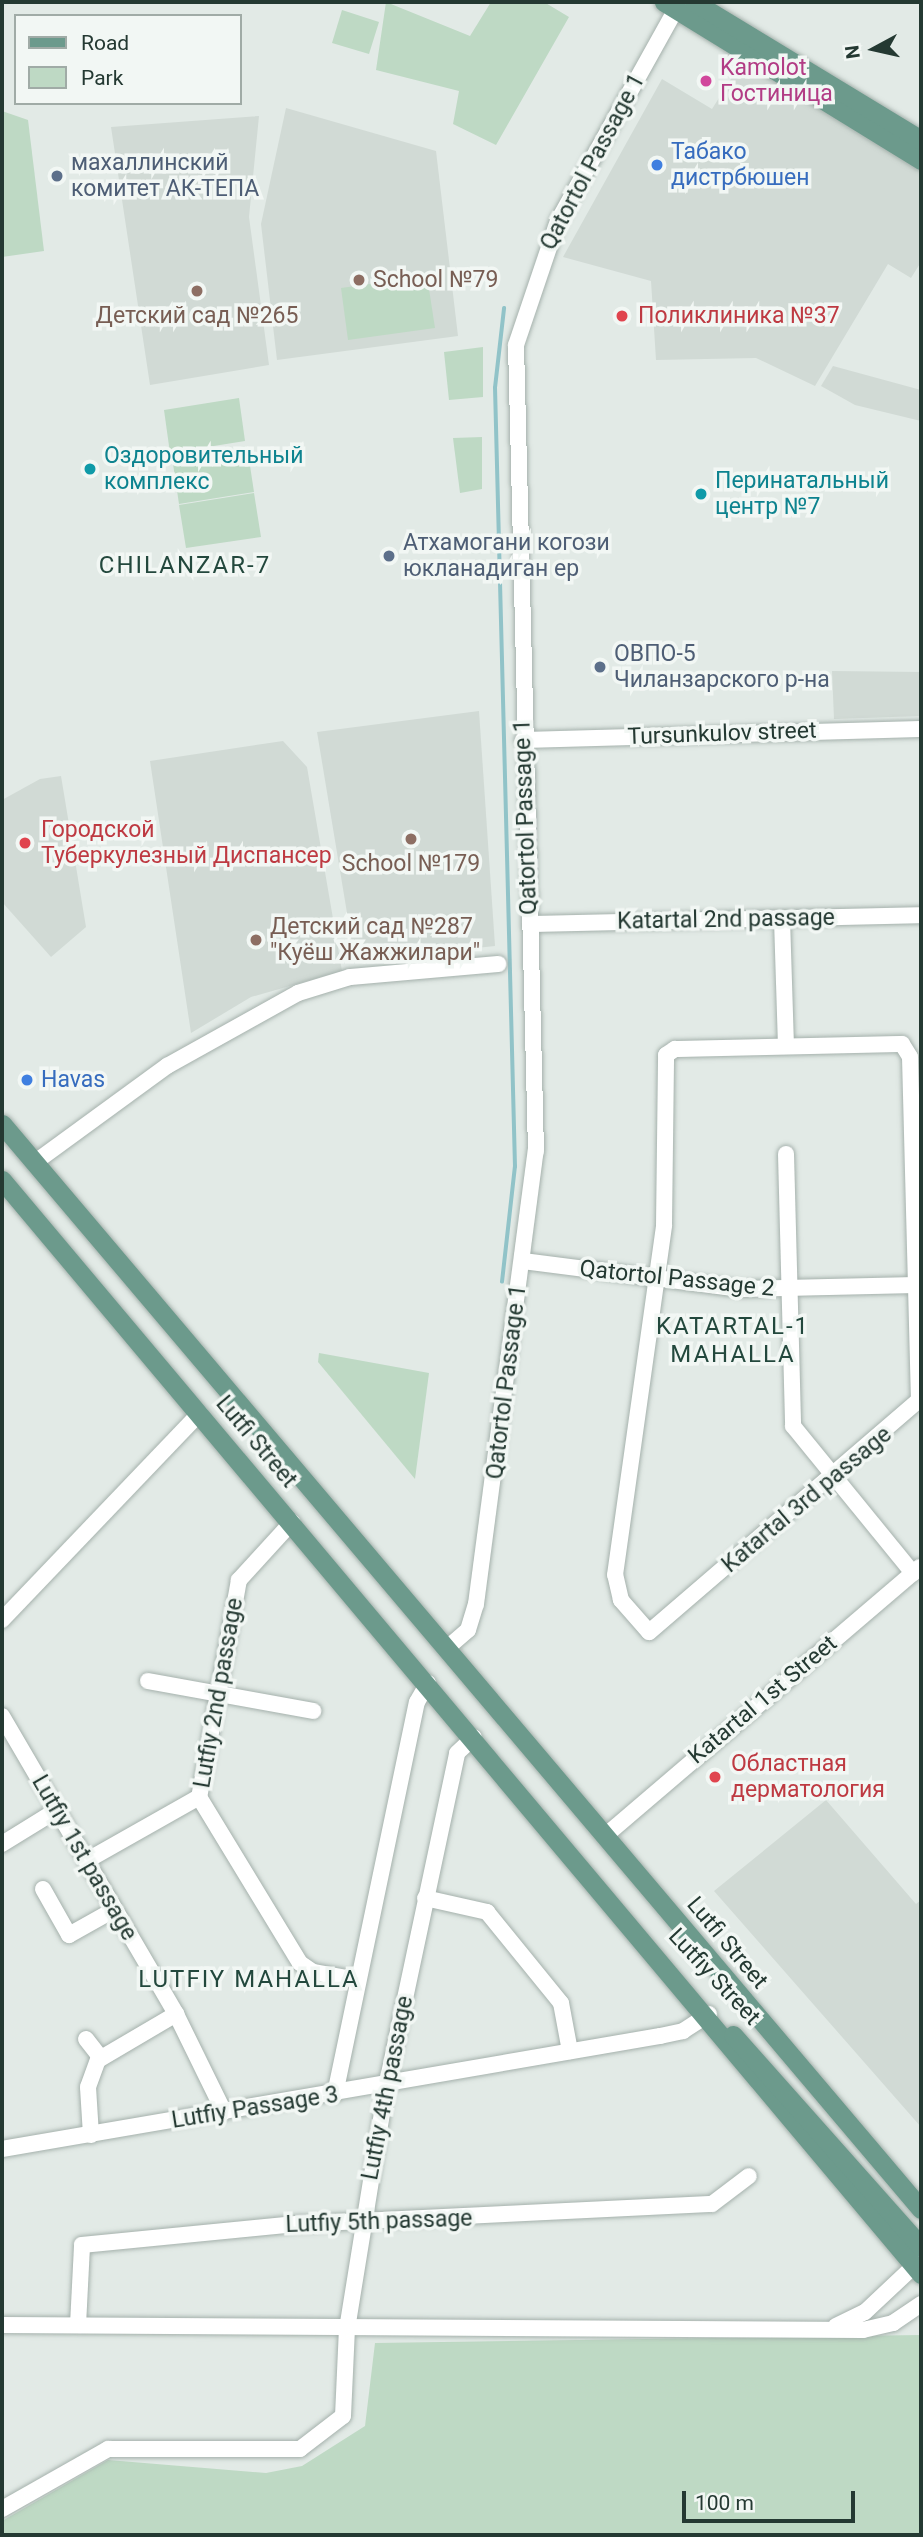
<!DOCTYPE html>
<meta charset="utf-8">
<style>
body{margin:0}
#map{position:relative;width:923px;height:2537px;overflow:hidden;background:#e2eae6;font-family:Roboto,sans-serif}
div>[style]{position:absolute}
[style*='--x']{left:calc(var(--x)*1px);top:calc(var(--y)*1px);width:calc(var(--w)*1px);rotate:calc(var(--a)*1deg)}
.built>*{inset:0;background:#d1dad5}
.green>*{inset:0;background:#bed9c4}
.stream>*{height:3.5px;margin:-1.75px;padding:0 1.75px;transform-origin:1.75px;border-radius:1.75px;background:#91c3c8}
.roads{filter:drop-shadow(0 0 2px #a5b1ac) drop-shadow(0 0 2px #a5b1ac)}
.minor>*{height:16px;margin:-8px;padding:0 8px;transform-origin:8px;border-radius:8px;background:#fff}
.major>*{height:19px;margin:-9.5px;padding:0 9.5px;transform-origin:9.5px;border-radius:9.5px;background:#6c9a8c}
.dots>*{width:19px;height:19px;translate:-50% -50%;box-sizing:border-box;border:4px solid #f2f7f4;border-radius:50%}
span{translate:-50% -50%;white-space:nowrap;text-align:center;line-height:1.15;-webkit-text-stroke:7px #f2f7f4;paint-order:stroke}
.hotel-label{font-size:23px;color:#b23c85}
.left{translate:0 -50%;text-align:left}
.shop-label{font-size:23px;color:#366cbe}
.street-label{font-size:23px;color:#243932}
.service-label{font-size:23px;color:#4e5e75}
.education-label{font-size:23px;color:#785e54}
.health-label{font-size:23px;color:#be3a42}
.culture-label{font-size:23px;color:#0d838f}
.neighbourhood-label{font-size:24px;color:#23483d;letter-spacing:2px}
.frame{position:absolute;inset:0;border:4px solid #243932;pointer-events:none}
.legend{position:absolute;left:14px;top:14px;width:228px;height:91px;box-sizing:border-box;background:#f2f7f4;border:2px solid #a0aba6;margin:0;padding:9px 12px;list-style:none;font-size:21px;color:#243932}
.legend li{display:flex;align-items:center;gap:14px;height:35px}
.legend b{width:35px;border:2px solid #a0aba6}
.north{position:absolute;left:839px;top:14px;width:70px;height:70px;-webkit-text-stroke:5px #f2f7f4;paint-order:stroke;rotate:262deg;font-size:19px;font-weight:700;line-height:28px;text-align:center;color:#243932}
.north::after{content:'';display:block;margin:auto;width:24px;height:32px;background:#243932;clip-path:polygon(50% 0,100% 100%,50% 72%,0 100%)}
.scale{position:absolute;left:682px;top:2491px;width:173px;height:32px;box-sizing:border-box;border:4px solid #243932;border-top:0;padding-left:9px;font-size:21px;line-height:24px;white-space:nowrap;color:#243932;-webkit-text-stroke:5px #f2f7f4;paint-order:stroke}
</style>
<div id="map">
<div class="built">
<div style="clip-path:polygon(736px 71px,749px 79px,762px 71px,921px 170px,921px 262px,911px 278px,888px 264px,815px 386px,756px 358px,656px 360px,651px 281px,563px 257px,662px 79px,712px 109px)"></div>
<div style="clip-path:polygon(286px 108px,436px 151px,458px 336px,277px 360px,261px 224px)"></div>
<div style="clip-path:polygon(259px 116px,249px 217px,269px 365px,150px 385px,111px 127px)"></div>
<div style="clip-path:polygon(833px 366px,921px 390px,921px 421px,855px 405px,821px 386px)"></div>
<div style="clip-path:polygon(832px 671px,921px 672px,921px 716px,834px 719px)"></div>
<div style="clip-path:polygon(479px 711px,495px 946px,355px 961px,317px 732px)"></div>
<div style="clip-path:polygon(283px 741px,307px 767px,342px 971px,251px 997px,191px 1033px,150px 761px)"></div>
<div style="clip-path:polygon(61px 776px,86px 927px,51px 957px,2px 902px,2px 800px,40px 779px)"></div>
<div style="clip-path:polygon(826px 1800px,916px 1904px,921px 1900px,921px 2127px,714px 1891px)"></div>
</div>
<div class="green">
<div style="clip-path:polygon(386px 2px,470px 36px,491px 2px,544px 2px,569px 17px,496px 145px,453px 124px,459px 91px,376px 70px)"></div>
<div style="clip-path:polygon(342px 10px,379px 22px,369px 54px,332px 43px)"></div>
<div style="clip-path:polygon(2px 111px,28px 120px,44px 251px,2px 257px)"></div>
<div style="clip-path:polygon(427px 276px,435px 328px,348px 340px,341px 288px)"></div>
<div style="clip-path:polygon(483px 347px,483px 397px,449px 400px,444px 352px)"></div>
<div style="clip-path:polygon(239px 398px,245px 441px,170px 453px,164px 410px)"></div>
<div style="clip-path:polygon(482px 437px,482px 489px,460px 493px,453px 438px)"></div>
<div style="clip-path:polygon(247px 446px,254px 492px,179px 504px,172px 457px)"></div>
<div style="clip-path:polygon(254px 493px,261px 537px,186px 548px,179px 505px)"></div>
<div style="clip-path:polygon(319px 1353px,429px 1373px,415px 1479px,318px 1362px)"></div>
<div style="clip-path:polygon(921px 2335px,921px 2535px,2px 2535px,2px 2521px,108px 2460px,266px 2473px,302px 2466px,365px 2426px,375px 2343px)"></div>
</div>
<div class="stream">
<div style="--x:502;--y:1282;--w:116;--a:-83.6"></div>
<div style="--x:515;--y:1167;--w:779;--a:-91.47"></div>
<div style="--x:495;--y:388;--w:80;--a:-83.5"></div>
</div>
<div class="roads">
<div class="minor">
<div style="--x:523;--y:740;--w:398;--a:-1.6"></div>
<div style="--x:782;--y:919;--w:127;--a:88.2"></div>
<div style="--x:530;--y:924;--w:391;--a:-1.3"></div>
<div style="--x:902;--y:1044;--w:15;--a:58"></div>
<div style="--x:910;--y:1057;--w:343;--a:88.5"></div>
<div style="--x:919;--y:1400;--w:356;--a:139.3"></div>
<div style="--x:649;--y:1632;--w:43;--a:-131.2"></div>
<div style="--x:621;--y:1600;--w:26;--a:-103"></div>
<div style="--x:615;--y:1575;--w:353;--a:-82"></div>
<div style="--x:664;--y:1225;--w:170;--a:-89.3"></div>
<div style="--x:666;--y:1055;--w:11;--a:-34"></div>
<div style="--x:675;--y:1049;--w:227;--a:-1.3"></div>
<div style="--x:786;--y:1154;--w:272;--a:88.5"></div>
<div style="--x:793;--y:1426;--w:190;--a:50.8"></div>
<div style="--x:34;--y:1163;--w:165;--a:-36.1"></div>
<div style="--x:167;--y:1066;--w:150;--a:-29.1"></div>
<div style="--x:298;--y:993;--w:54;--a:-17.1"></div>
<div style="--x:350;--y:977;--w:149;--a:-5"></div>
<div style="--x:523;--y:1261;--w:220;--a:7.3"></div>
<div style="--x:741;--y:1289;--w:175;--a:-1.3"></div>
<div style="--x:292;--y:1522;--w:79;--a:132.4"></div>
<div style="--x:239;--y:1580;--w:221;--a:100.4"></div>
<div style="--x:199;--y:1797;--w:194;--a:58.7"></div>
<div style="--x:300;--y:1963;--w:16;--a:35"></div>
<div style="--x:313;--y:1972;--w:46;--a:10.1"></div>
<div style="--x:2;--y:1620;--w:286;--a:-46.3"></div>
<div style="--x:446;--y:1649;--w:29;--a:-41"></div>
<div style="--x:468;--y:1630;--w:27;--a:-73"></div>
<div style="--x:476;--y:1604;--w:457;--a:-82.5"></div>
<div style="--x:536;--y:1151;--w:806;--a:-91.42"></div>
<div style="--x:516;--y:345;--w:131;--a:-71.3"></div>
<div style="--x:558;--y:221;--w:243;--a:-60.9"></div>
<div style="--x:148;--y:1681;--w:168;--a:10.3"></div>
<div style="--x:2;--y:1716;--w:345;--a:59.7"></div>
<div style="--x:176;--y:2014;--w:109;--a:63.9"></div>
<div style="--x:605;--y:1836;--w:414;--a:-40.5"></div>
<div style="--x:2;--y:1844;--w:65;--a:-31.7"></div>
<div style="--x:86;--y:1861;--w:130;--a:-29.5"></div>
<div style="--x:43;--y:1889;--w:53;--a:60.5"></div>
<div style="--x:69;--y:1935;--w:49;--a:-29.2"></div>
<div style="--x:425;--y:1898;--w:64;--a:12.7"></div>
<div style="--x:487;--y:1912;--w:117;--a:50.9"></div>
<div style="--x:561;--y:2003;--w:49;--a:79.4"></div>
<div style="--x:86;--y:2039;--w:23;--a:52"></div>
<div style="--x:335;--y:2094;--w:400;--a:-78.2"></div>
<div style="--x:417;--y:1702;--w:22;--a:-60"></div>
<div style="--x:91;--y:2135;--w:48;--a:-93.6"></div>
<div style="--x:88;--y:2087;--w:29;--a:-70"></div>
<div style="--x:98;--y:2060;--w:91;--a:-30.5"></div>
<div style="--x:2;--y:2149;--w:668;--a:-9.74"></div>
<div style="--x:660;--y:2036;--w:24;--a:-12"></div>
<div style="--x:683;--y:2031;--w:31;--a:-33"></div>
<div style="--x:2;--y:2325;--w:861;--a:0.33"></div>
<div style="--x:863;--y:2330;--w:31;--a:-13"></div>
<div style="--x:893;--y:2323;--w:34;--a:-34"></div>
<div style="--x:78;--y:2325;--w:80;--a:-87.1"></div>
<div style="--x:82;--y:2245;--w:217;--a:-5.6"></div>
<div style="--x:298;--y:2224;--w:414;--a:-2.8"></div>
<div style="--x:712;--y:2204;--w:46;--a:-37.1"></div>
<div style="--x:836;--y:2326;--w:32;--a:-26"></div>
<div style="--x:865;--y:2312;--w:67;--a:-43.2"></div>
<div style="--x:2;--y:2509;--w:122;--a:-29.5"></div>
<div style="--x:108;--y:2449;--w:192;--a:0"></div>
<div style="--x:300;--y:2449;--w:54;--a:-37.5"></div>
<div style="--x:343;--y:2416;--w:87;--a:-87.4"></div>
<div style="--x:347;--y:2329;--w:244;--a:-80.8"></div>
<div style="--x:386;--y:2088;--w:342;--a:-78"></div>
<div style="--x:457;--y:1753;--w:23;--a:-43"></div>
</div>
<div class="major">
<div style="--x:664;--y:2;--w:302;--a:31.6"></div>
<div style="--x:694;--y:2;--w:266;--a:31.3"></div>
<div style="--x:2;--y:1124;--w:1422;--a:49.74"></div>
<div style="--x:2;--y:1180;--w:1429;--a:49.97"></div>
<div style="--x:733;--y:2035;--w:283;--a:48.4"></div>
</div>
</div>
<div class="dots">
<div style="left:706px;top:81px;background:#d1479c"></div>
<div style="left:657px;top:165px;background:#3f7fe0"></div>
<div style="left:57px;top:176px;background:#5c6f8a"></div>
<div style="left:359px;top:280px;background:#8d6e63"></div>
<div style="left:197px;top:291px;background:#8d6e63"></div>
<div style="left:622px;top:316px;background:#e0444e"></div>
<div style="left:90px;top:469px;background:#0f9aa8"></div>
<div style="left:701px;top:494px;background:#0f9aa8"></div>
<div style="left:389px;top:556px;background:#5c6f8a"></div>
<div style="left:600px;top:667px;background:#5c6f8a"></div>
<div style="left:411px;top:839px;background:#8d6e63"></div>
<div style="left:25px;top:843px;background:#e0444e"></div>
<div style="left:256px;top:940px;background:#8d6e63"></div>
<div style="left:27px;top:1080px;background:#3f7fe0"></div>
<div style="left:715px;top:1777px;background:#e0444e"></div>
</div>
<div class="hotel-label">
<span class="left" style="left:720px;top:81px">Kamolot<br>Гостиница</span>
</div>
<div class="shop-label">
<span class="left" style="left:671px;top:165px">Табако<br>дистрбюшен</span>
<span class="left" style="left:41px;top:1080px">Havas</span>
</div>
<div class="street-label">
<span style="left:593px;top:162px;rotate:-62deg">Qatortol Passage 1</span>
<span style="left:722px;top:734px;rotate:-2deg">Tursunkulov street</span>
<span style="left:526px;top:817px;rotate:-92deg">Qatortol Passage 1</span>
<span style="left:726px;top:920px;rotate:-1deg">Katartal 2nd passage</span>
<span style="left:677px;top:1279px;rotate:6deg">Qatortol Passage 2</span>
<span style="left:507px;top:1382px;rotate:-83deg">Qatortol Passage 1</span>
<span style="left:256px;top:1442px;rotate:50deg">Lutfi Street</span>
<span style="left:807px;top:1500px;rotate:-40deg">Katartal 3rd passage</span>
<span style="left:219px;top:1693px;rotate:-80deg">Lutfiy 2nd passage</span>
<span style="left:763px;top:1700px;rotate:-40deg">Katartal 1st Street</span>
<span style="left:84px;top:1858px;rotate:60deg">Lutfiy 1st passage</span>
<span style="left:727px;top:1943px;rotate:50deg">Lutfi Street</span>
<span style="left:714px;top:1977px;rotate:47deg">Lutfiy Street</span>
<span style="left:388px;top:2088px;rotate:-79deg">Lutfiy 4th passage</span>
<span style="left:255px;top:2108px;rotate:-9deg">Lutfiy Passage 3</span>
<span style="left:379px;top:2222px;rotate:-2deg">Lutfiy 5th passage</span>
</div>
<div class="service-label">
<span class="left" style="left:71px;top:176px">махаллинский<br>комитет АК-ТЕПА</span>
<span class="left" style="left:403px;top:556px">Атхамогани когози<br>юкланадиган ер</span>
<span class="left" style="left:614px;top:667px">ОВПО-5<br>Чиланзарского р-на</span>
</div>
<div class="education-label">
<span class="left" style="left:373px;top:280px">School №79</span>
<span style="left:197px;top:316px">Детский сад №265</span>
<span style="left:411px;top:864px">School №179</span>
<span class="left" style="left:270px;top:940px">Детский сад №287<br>"Куёш Жажжилари"</span>
</div>
<div class="health-label">
<span class="left" style="left:638px;top:316px">Поликлиника №37</span>
<span class="left" style="left:41px;top:843px">Городской<br>Туберкулезный Диспансер</span>
<span class="left" style="left:731px;top:1777px">Областная<br>дерматология</span>
</div>
<div class="culture-label">
<span class="left" style="left:104px;top:469px">Оздоровительный<br>комплекс</span>
<span class="left" style="left:715px;top:494px">Перинатальный<br>центр №7</span>
</div>
<div class="neighbourhood-label">
<span style="left:185px;top:566px">CHILANZAR-7</span>
<span style="left:733px;top:1341px">KATARTAL-1<br>MAHALLA</span>
<span style="left:249px;top:1980px">LUTFIY MAHALLA</span>
</div>
<div class="frame"></div>
<ul class="legend">
<li><b style="height:9px;background:#6c9a8c"></b>Road</li>
<li><b style="height:19px;background:#bed9c4"></b>Park</li>
</ul>
<div class="north">N</div>
<div class="scale">100 m</div>
</div>
